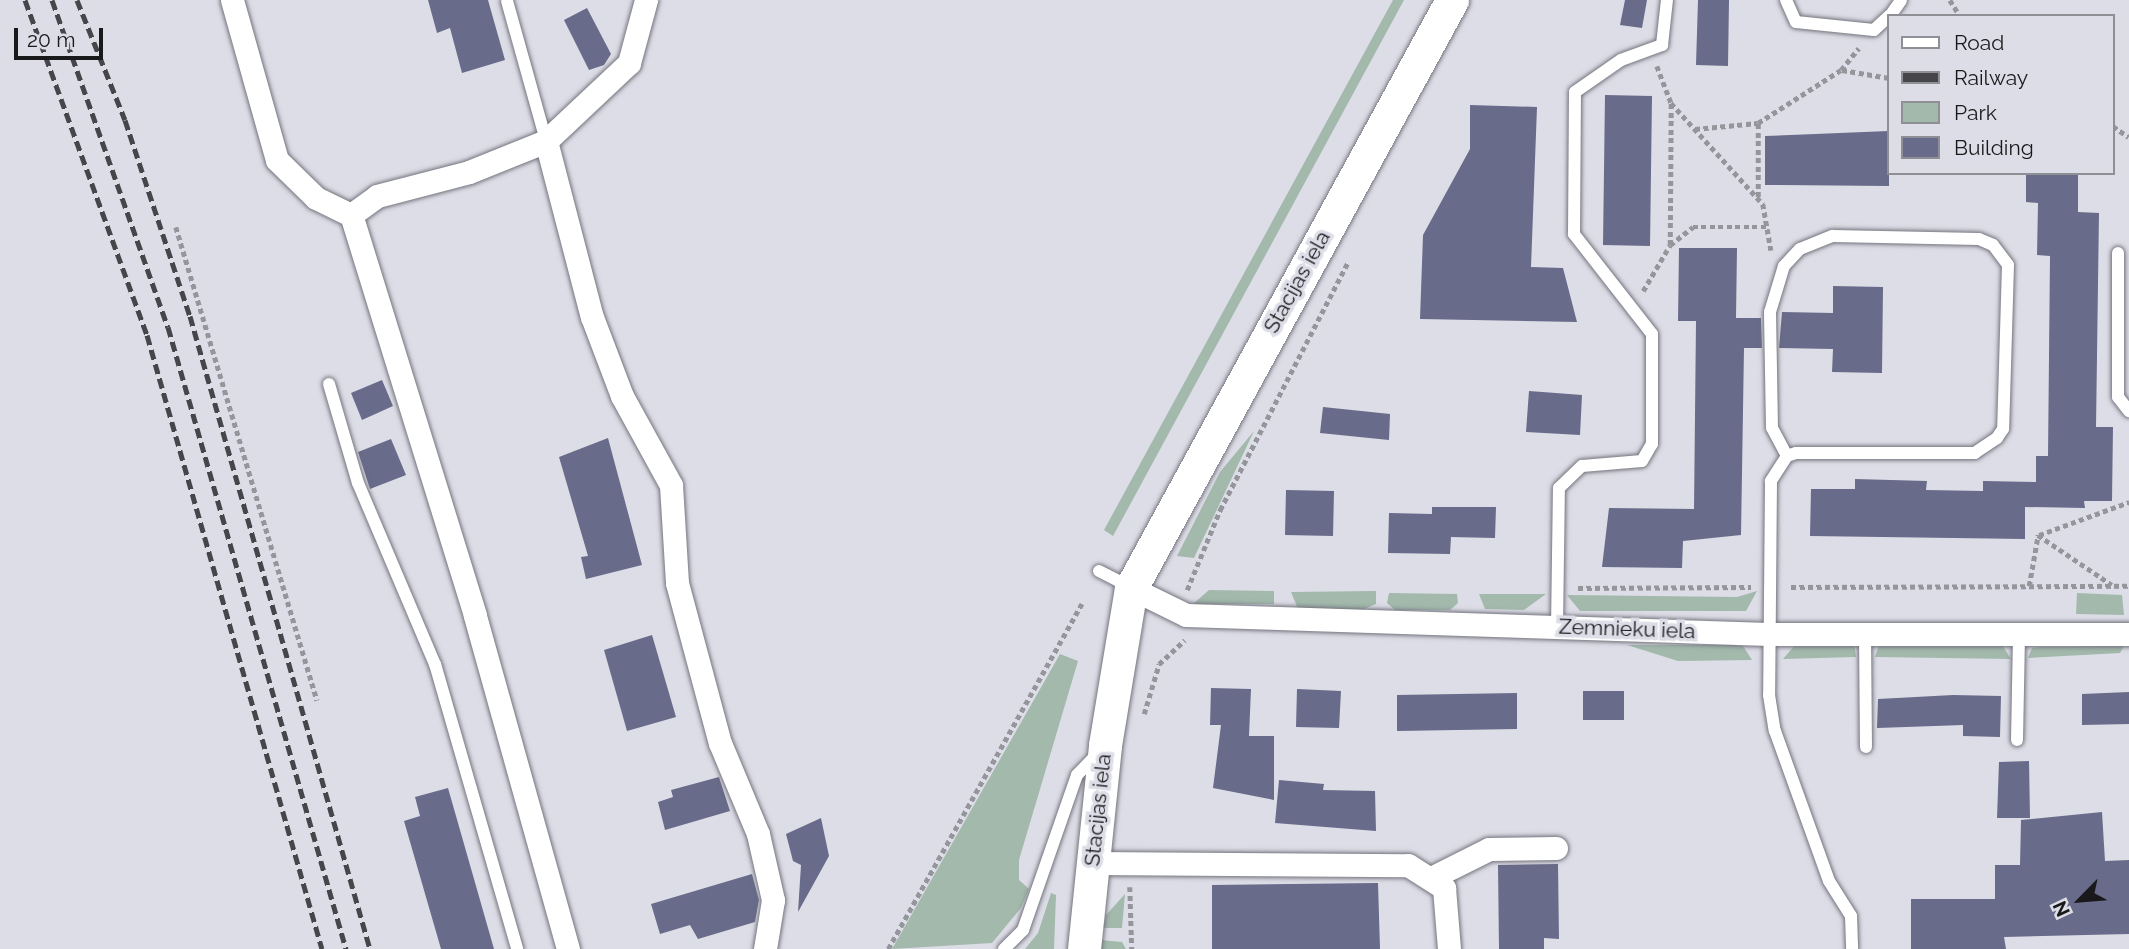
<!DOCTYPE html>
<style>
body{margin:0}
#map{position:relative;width:2129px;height:949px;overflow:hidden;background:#dddde7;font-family:Raleway,sans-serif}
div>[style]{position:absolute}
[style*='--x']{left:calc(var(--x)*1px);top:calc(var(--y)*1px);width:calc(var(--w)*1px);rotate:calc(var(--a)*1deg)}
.green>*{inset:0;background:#a2b9ac}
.building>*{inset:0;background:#686b89}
.path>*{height:4.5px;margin-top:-2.25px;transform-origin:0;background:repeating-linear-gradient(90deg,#95959c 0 5px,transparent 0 8.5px)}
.roads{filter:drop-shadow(0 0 2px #74747e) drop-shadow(0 0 2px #74747e)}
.lane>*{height:12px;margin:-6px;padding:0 6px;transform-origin:6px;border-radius:6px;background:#fff}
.street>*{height:23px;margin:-11.5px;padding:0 11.5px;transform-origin:11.5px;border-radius:11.5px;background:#fff}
.secondary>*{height:33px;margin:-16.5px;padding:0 16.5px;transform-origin:16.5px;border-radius:16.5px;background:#fff}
.rail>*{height:5px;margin-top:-2.5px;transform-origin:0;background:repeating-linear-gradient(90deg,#45454a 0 10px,transparent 0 15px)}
span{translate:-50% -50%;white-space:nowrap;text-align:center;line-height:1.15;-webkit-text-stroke:7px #dddde7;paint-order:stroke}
.street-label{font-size:21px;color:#19191c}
.legend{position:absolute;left:1887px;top:14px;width:228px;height:161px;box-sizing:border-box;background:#dddde7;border:2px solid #8f8f96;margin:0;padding:9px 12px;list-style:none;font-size:21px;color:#19191c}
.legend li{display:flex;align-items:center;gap:14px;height:35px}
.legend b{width:35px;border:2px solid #8f8f96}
.north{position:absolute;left:2045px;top:865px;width:70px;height:70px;-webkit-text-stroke:5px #dddde7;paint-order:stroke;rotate:245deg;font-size:19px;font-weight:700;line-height:28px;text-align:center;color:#19191c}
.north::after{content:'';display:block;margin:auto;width:24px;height:32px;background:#19191c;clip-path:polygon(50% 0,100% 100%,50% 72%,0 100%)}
.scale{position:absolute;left:14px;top:28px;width:89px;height:32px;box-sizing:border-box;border:4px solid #19191c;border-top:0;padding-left:9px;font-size:21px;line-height:24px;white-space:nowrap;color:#19191c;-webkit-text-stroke:5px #dddde7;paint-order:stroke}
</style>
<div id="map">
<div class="green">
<div style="clip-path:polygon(1393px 0,1404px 0,1113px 536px,1104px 530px)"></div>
<div style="clip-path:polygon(1254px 431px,1194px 558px,1177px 556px,1220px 472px)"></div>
<div style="clip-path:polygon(1209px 590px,1274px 591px,1274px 604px,1193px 604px)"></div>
<div style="clip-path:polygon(1376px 591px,1376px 604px,1362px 610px,1298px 609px,1291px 592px)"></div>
<div style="clip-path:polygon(1757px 591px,1746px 611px,1580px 611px,1567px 595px,1737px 597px)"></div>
<div style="clip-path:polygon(1389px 593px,1457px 594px,1458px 603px,1450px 610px,1395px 610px,1387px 603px)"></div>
<div style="clip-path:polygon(2077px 593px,2122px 595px,2124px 615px,2076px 614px)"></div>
<div style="clip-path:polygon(1479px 594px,1546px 594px,1524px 610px,1485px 609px)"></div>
<div style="clip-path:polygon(1854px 643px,1856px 657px,1783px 659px,1795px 645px)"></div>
<div style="clip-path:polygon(1627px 645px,1733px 645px,1743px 646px,1752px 660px,1678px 661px)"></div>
<div style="clip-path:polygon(1879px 645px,2002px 645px,2011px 659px,1875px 657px)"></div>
<div style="clip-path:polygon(2124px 646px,2120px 653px,2028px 658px,2032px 648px,2041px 647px)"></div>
<div style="clip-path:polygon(1060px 654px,1078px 661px,1019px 860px,1019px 880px,1029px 889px,1021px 908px,992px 943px,892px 949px)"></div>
<div style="clip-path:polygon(1051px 893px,1056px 895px,1054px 949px,1025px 949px,1038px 933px)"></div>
<div style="clip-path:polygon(1125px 894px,1122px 928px,1103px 928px,1106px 915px)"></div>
<div style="clip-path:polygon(1101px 940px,1122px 942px,1126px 949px,1101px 949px)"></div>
</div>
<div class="building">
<div style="clip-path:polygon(428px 0,488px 0,505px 60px,462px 73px,450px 28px,437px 33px)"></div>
<div style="clip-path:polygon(1625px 0,1647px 0,1642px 28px,1620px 25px)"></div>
<div style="clip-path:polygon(1698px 0,1729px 0,1728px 66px,1696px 65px)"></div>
<div style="clip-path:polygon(587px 8px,611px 54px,604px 65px,589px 70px,564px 20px)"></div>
<div style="clip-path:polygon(1605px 95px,1652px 96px,1650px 246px,1603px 245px)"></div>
<div style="clip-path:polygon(1470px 105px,1537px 107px,1531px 267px,1563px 268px,1577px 322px,1420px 319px,1423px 235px,1470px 149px)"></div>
<div style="clip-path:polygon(1889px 131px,1889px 186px,1765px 185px,1765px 136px)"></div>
<div style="clip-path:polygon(2026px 173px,2078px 173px,2078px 212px,2099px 213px,2096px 427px,2113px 427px,2112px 501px,2084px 501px,2085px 508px,2025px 507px,2025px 539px,1810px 536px,1811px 489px,1855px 489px,1855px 479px,1927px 481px,1926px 490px,1983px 491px,1983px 481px,2036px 482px,2036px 456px,2048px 456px,2050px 256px,2037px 255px,2038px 203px,2026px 202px)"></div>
<div style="clip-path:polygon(1679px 248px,1737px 248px,1736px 318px,1761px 318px,1762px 348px,1744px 348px,1741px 535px,1683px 541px,1682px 568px,1602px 567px,1609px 508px,1694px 509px,1696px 321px,1678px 321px)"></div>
<div style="clip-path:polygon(1833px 286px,1883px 287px,1882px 373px,1832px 372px,1833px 349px,1779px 348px,1782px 312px,1833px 313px)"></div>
<div style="clip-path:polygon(382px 380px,393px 406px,362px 420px,351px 393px)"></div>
<div style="clip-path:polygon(1529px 391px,1582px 395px,1580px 435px,1526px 432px)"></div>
<div style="clip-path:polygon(1323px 407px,1390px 414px,1389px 440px,1320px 433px)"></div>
<div style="clip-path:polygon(608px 438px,642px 565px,586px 579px,581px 557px,588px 556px,559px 457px)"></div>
<div style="clip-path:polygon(391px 439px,406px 475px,370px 489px,358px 452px)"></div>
<div style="clip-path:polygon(1286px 490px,1334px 491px,1333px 536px,1285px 535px)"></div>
<div style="clip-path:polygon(1432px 507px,1496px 507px,1495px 538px,1451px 537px,1450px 554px,1388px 553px,1389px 513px,1432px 514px)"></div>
<div style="clip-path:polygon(652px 635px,676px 717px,627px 731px,604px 650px)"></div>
<div style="clip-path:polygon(1211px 688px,1251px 689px,1249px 736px,1274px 736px,1274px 800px,1213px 788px,1221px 725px,1210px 725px)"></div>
<div style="clip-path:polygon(1297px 689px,1341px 691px,1339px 728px,1296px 727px)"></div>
<div style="clip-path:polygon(1583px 691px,1624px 691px,1624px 720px,1583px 720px)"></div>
<div style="clip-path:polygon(2129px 692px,2129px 724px,2082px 725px,2082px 694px)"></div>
<div style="clip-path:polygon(1517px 693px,1517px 729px,1397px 731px,1397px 695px)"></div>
<div style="clip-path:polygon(1953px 695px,2001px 696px,2000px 737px,1963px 736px,1963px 725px,1877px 728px,1878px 699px)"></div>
<div style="clip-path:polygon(2029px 761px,2030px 818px,1997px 818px,1999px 762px)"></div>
<div style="clip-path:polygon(719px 777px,730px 811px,665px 830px,658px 802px,673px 797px,671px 790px)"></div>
<div style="clip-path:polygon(1279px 780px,1324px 784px,1323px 790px,1375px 791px,1376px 831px,1275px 823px)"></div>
<div style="clip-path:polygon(448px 788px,494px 949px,441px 949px,404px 821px,420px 816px,415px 797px)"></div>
<div style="clip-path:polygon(2102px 812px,2105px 861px,2129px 860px,2129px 934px,2004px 937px,2006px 949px,1911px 949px,1911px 899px,1995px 899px,1995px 865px,2020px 865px,2021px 820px)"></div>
<div style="clip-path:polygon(821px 818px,829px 856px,798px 912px,801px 865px,793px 861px,786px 834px)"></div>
<div style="clip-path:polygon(1558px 864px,1559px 939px,1544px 938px,1544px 949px,1499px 949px,1498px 865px)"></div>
<div style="clip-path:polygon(752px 874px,759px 900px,755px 922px,698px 939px,690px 925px,660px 934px,651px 904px)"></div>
<div style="clip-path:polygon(1378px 883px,1380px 949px,1212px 949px,1212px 885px)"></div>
</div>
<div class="path">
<div style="--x:1950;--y:0;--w:19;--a:58"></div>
<div style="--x:1657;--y:66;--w:40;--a:69"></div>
<div style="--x:1671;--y:103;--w:137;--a:47.7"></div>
<div style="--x:1763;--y:204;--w:47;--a:80.1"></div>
<div style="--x:1842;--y:70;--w:48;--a:9.7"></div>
<div style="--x:2113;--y:126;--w:19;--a:35"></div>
<div style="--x:1695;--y:129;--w:63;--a:-5.4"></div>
<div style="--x:1758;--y:197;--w:74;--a:-90"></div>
<div style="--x:1758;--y:123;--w:98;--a:-32.6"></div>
<div style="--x:1841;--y:70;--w:28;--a:-51"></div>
<div style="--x:176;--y:227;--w:494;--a:73.4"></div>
<div style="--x:1670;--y:245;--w:142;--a:-89.6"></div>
<div style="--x:1643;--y:291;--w:53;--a:-59.6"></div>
<div style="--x:1670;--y:245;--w:29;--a:-38"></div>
<div style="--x:1693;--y:227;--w:74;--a:0"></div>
<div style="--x:2039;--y:535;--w:96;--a:-20.1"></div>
<div style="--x:2029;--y:586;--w:52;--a:-80"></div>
<div style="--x:2038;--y:535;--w:89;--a:34"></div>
<div style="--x:1791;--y:587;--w:338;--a:-0.2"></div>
<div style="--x:1578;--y:588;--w:173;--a:-0.3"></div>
<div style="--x:1187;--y:590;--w:87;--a:-67.6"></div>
<div style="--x:1220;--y:510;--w:279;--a:-62.7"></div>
<div style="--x:1144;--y:714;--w:52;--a:-73.3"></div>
<div style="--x:1159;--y:664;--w:35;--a:-43"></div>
<div style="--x:1130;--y:887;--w:62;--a:88.2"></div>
<div style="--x:888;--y:949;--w:396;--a:-60.7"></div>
</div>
<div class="roads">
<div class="lane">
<div style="--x:1786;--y:0;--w:24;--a:66"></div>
<div style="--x:1796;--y:22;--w:78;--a:5.9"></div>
<div style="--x:1874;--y:30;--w:21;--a:-43"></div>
<div style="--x:507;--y:1;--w:145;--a:74.4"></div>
<div style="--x:1890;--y:16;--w:19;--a:-55"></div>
<div style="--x:2118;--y:253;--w:144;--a:90"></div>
<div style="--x:2118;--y:397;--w:18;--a:52"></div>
<div style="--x:329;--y:384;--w:103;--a:73.7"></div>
<div style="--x:358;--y:483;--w:197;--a:67"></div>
<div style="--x:435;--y:664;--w:297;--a:73.9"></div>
<div style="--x:1787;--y:456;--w:32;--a:-118"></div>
<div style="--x:1772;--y:428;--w:116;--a:-91"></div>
<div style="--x:1770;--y:312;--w:48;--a:-73.1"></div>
<div style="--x:1784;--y:266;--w:23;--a:-47"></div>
<div style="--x:1800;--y:249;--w:35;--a:-22"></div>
<div style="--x:1833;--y:236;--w:146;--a:1.2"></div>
<div style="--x:1979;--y:239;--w:15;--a:23"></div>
<div style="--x:1993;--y:245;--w:25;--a:53"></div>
<div style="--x:2008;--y:265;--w:164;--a:91.7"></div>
<div style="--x:2003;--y:429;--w:11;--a:124"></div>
<div style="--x:1997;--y:438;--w:27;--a:146"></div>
<div style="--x:1975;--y:453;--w:179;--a:180"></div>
<div style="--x:1796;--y:453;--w:9;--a:162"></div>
<div style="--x:1787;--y:456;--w:30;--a:123"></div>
<div style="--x:1771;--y:481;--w:214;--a:90.5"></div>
<div style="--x:1769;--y:695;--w:36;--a:81"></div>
<div style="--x:1775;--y:731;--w:159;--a:70.2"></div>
<div style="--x:1829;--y:881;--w:41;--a:57.8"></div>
<div style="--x:1851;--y:916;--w:33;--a:88"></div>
<div style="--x:1099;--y:571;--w:35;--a:27"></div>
<div style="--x:1557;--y:627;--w:139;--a:-89.2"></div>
<div style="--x:1559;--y:488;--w:32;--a:-44"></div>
<div style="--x:1582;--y:466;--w:60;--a:-4.8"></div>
<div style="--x:1642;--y:461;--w:20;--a:-60"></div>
<div style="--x:1652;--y:444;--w:110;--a:-90"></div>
<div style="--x:1652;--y:334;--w:127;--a:-128"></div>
<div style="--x:1574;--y:234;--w:142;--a:-89.6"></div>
<div style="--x:1575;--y:92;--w:56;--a:-34.8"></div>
<div style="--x:1621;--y:60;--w:44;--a:-20.1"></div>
<div style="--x:1662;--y:45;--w:45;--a:-83.7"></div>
<div style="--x:1865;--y:634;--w:113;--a:89.5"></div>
<div style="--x:2017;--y:740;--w:106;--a:-88.9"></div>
<div style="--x:1004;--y:949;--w:27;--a:-45"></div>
<div style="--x:1023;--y:930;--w:164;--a:-70.8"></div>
<div style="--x:1077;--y:775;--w:30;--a:-46"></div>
</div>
<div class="street">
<div style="--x:232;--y:0;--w:166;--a:74.3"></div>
<div style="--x:277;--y:160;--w:54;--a:44.3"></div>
<div style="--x:316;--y:198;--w:39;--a:26"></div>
<div style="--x:546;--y:141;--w:182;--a:75.4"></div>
<div style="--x:592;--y:317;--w:85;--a:69.2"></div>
<div style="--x:622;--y:396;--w:102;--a:61.2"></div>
<div style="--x:671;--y:485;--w:98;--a:86.5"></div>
<div style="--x:677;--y:583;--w:166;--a:75"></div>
<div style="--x:720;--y:743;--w:99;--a:67.3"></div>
<div style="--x:758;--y:834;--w:68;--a:77.2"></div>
<div style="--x:773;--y:900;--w:50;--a:99.3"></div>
<div style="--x:1131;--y:588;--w:61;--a:26.1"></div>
<div style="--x:1186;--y:615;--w:583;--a:1.87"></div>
<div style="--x:1769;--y:634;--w:360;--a:0"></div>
<div style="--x:1092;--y:863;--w:316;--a:0.4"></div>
<div style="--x:1408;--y:865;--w:43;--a:32.6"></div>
<div style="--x:1444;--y:888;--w:61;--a:85.3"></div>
<div style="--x:1435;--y:876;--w:60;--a:-26.6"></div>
<div style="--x:1489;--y:849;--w:67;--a:-0.9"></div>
<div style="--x:568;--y:949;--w:347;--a:-105.6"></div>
<div style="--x:475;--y:615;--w:419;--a:-107.2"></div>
<div style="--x:351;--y:215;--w:32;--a:-36"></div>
<div style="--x:377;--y:196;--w:95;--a:-14.6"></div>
<div style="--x:469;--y:172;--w:83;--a:-21.9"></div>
<div style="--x:546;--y:141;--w:114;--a:-43.2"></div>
<div style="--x:629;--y:63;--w:65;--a:-74.9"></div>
</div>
<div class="secondary">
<div style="--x:1084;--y:949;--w:205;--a:-84.1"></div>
<div style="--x:1105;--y:745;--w:159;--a:-80.6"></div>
<div style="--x:1131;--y:588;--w:670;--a:-61.37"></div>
</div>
</div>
<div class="rail">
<div style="--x:25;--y:0;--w:357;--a:70"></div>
<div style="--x:147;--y:335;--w:638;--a:74.09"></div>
<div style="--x:52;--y:0;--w:347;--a:70.5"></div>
<div style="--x:168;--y:327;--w:647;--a:74.03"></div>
<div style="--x:77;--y:0;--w:129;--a:68.2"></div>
<div style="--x:125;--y:120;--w:206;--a:71.7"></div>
<div style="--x:190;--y:316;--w:658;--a:74.13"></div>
</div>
<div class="street-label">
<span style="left:1297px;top:282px;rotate:-61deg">Stacijas iela</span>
<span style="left:1627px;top:629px;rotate:2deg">Zemnieku iela</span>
<span style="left:1098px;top:810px;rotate:-84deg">Stacijas iela</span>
</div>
<ul class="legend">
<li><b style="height:9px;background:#fff"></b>Road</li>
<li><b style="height:9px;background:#45454a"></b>Railway</li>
<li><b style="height:19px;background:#a2b9ac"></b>Park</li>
<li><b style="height:19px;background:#686b89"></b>Building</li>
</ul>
<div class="north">N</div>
<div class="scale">20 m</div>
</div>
